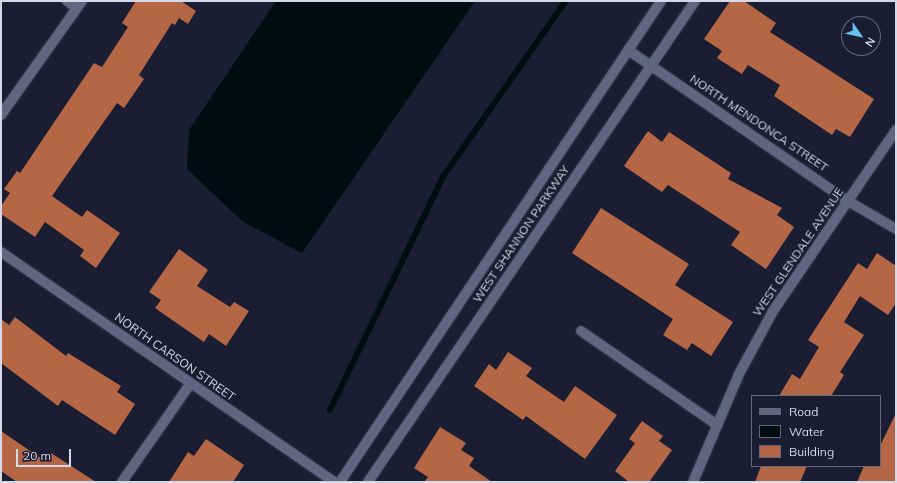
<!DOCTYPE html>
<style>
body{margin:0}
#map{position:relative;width:897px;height:483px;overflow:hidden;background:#1b1d32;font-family:Mulish,sans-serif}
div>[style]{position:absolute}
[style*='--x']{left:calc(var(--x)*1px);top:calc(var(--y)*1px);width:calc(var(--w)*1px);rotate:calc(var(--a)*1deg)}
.water>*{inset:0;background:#010d0f}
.stream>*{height:5.5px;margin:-2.75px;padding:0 2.75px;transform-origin:2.75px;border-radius:2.75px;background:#010d0f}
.building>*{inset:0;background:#b56745}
.roads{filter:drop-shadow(0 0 1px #38384a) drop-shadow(0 0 1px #38384a)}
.street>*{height:10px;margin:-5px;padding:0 5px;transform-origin:5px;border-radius:5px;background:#61657f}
.secondary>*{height:10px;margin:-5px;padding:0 5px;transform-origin:5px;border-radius:5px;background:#61657f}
span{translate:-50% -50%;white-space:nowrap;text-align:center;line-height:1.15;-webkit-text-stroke:4px #1b1d32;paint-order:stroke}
.street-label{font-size:12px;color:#d5d8e6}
.frame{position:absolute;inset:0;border:2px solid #d5d8e6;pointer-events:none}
.legend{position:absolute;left:751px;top:395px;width:130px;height:72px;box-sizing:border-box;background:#1b1d32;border:1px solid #65687a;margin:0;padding:5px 7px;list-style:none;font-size:12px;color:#d5d8e6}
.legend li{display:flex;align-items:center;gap:8px;height:20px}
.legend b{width:20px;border:1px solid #65687a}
.north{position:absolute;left:841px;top:16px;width:40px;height:40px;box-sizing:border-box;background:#1b1d32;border:1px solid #65687a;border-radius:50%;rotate:124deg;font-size:11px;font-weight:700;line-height:16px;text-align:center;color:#d5d8e6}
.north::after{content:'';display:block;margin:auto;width:14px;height:18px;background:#66c4ef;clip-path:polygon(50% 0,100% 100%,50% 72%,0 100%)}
.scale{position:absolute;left:16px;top:449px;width:55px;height:18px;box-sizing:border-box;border:2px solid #d5d8e6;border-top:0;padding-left:5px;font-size:12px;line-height:14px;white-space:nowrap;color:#d5d8e6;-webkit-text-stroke:3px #1b1d32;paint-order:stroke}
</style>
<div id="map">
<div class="water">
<div style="clip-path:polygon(276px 1px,475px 1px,302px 253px,242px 221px,187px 169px,189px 130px)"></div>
</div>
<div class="stream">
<div style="--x:330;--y:410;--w:259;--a:-64.1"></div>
<div style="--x:443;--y:177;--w:215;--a:-55.1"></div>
</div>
<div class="building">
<div style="clip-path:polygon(136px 1px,181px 1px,196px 11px,188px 24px,179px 18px,175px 25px,172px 23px,139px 75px,144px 79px,124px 108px,117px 103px,52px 196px,82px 217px,87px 210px,120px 233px,96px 268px,80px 256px,84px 250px,45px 222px,35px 237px,1px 214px,1px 206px,10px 193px,4px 189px,17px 171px,20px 173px,94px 63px,102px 67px,128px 27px,122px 23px)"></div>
<div style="clip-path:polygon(730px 1px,744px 1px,776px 23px,770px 32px,874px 99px,850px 137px,836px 129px,832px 135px,774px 96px,780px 85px,748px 65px,742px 74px,717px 58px,722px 51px,704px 39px)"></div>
<div style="clip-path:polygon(648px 131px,662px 142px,669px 132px,731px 173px,728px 179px,782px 208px,777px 215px,794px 227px,766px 269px,731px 245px,740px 232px,668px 185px,662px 192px,624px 166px)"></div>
<div style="clip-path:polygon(601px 208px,689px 264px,675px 285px,733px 322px,711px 356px,692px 343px,687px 350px,663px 335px,673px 319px,572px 253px)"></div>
<div style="clip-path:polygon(179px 249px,208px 270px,197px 286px,230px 307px,234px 302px,249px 311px,226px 346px,209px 334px,204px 342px,155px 308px,161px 300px,149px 292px)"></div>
<div style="clip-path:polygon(877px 253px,896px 266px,896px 303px,888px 315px,860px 296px,844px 322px,864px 335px,840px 372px,844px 375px,831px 396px,779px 396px,792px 374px,800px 379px,819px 347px,808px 340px,858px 263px,867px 269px)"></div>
<div style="clip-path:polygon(15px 317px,66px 356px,68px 353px,121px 386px,117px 392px,135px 404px,115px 435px,62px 400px,58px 406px,1px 363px,1px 319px,9px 325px)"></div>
<div style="clip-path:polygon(508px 352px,532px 368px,526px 376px,564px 402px,575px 386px,617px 415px,585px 459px,526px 416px,523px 420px,474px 386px,489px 364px,496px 370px)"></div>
<div style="clip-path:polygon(896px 413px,896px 482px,857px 482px,864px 466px,880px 466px,880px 446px)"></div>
<div style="clip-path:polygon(642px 421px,663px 436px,659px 441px,672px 450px,649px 482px,629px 482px,615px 471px,635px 443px,629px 439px)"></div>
<div style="clip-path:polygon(440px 427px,466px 443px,461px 450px,474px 458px,469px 466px,492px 482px,424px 482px,428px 477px,414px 468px)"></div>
<div style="clip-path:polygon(1px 431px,45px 461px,51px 453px,96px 482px,17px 482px,1px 471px)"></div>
<div style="clip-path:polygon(206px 439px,244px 465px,233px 482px,169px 482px,188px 452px,194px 456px)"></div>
<div style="clip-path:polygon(761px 466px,807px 466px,800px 482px,755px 482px)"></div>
</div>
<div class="roads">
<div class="street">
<div style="--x:67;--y:1;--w:12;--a:35"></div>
<div style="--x:628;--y:50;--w:267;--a:34.5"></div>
<div style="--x:848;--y:201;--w:56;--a:30.3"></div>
<div style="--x:1;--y:115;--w:140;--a:-54.6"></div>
<div style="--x:1;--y:252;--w:406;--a:34.6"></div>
<div style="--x:581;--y:331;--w:164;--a:34.6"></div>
<div style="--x:122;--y:482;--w:119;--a:-55.2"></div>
<div style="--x:693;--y:482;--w:117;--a:-66.9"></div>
<div style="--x:739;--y:374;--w:72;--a:-61.6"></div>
<div style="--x:773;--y:311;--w:219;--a:-55.8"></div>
</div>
<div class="secondary">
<div style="--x:340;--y:482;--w:578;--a:-56.28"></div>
<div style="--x:368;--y:482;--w:582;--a:-55.79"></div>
</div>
</div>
<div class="street-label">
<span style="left:759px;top:123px;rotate:34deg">NORTH MENDONCA STREET</span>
<span style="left:521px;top:234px;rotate:-56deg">WEST SHANNON PARKWAY</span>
<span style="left:798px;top:252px;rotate:-56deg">WEST GLENDALE AVENUE</span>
<span style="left:175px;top:357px;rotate:35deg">NORTH CARSON STREET</span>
</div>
<div class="frame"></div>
<ul class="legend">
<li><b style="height:5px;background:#61657f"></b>Road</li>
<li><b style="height:11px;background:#010d0f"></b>Water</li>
<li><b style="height:11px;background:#b56745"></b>Building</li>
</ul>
<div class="north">N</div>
<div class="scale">20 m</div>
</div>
